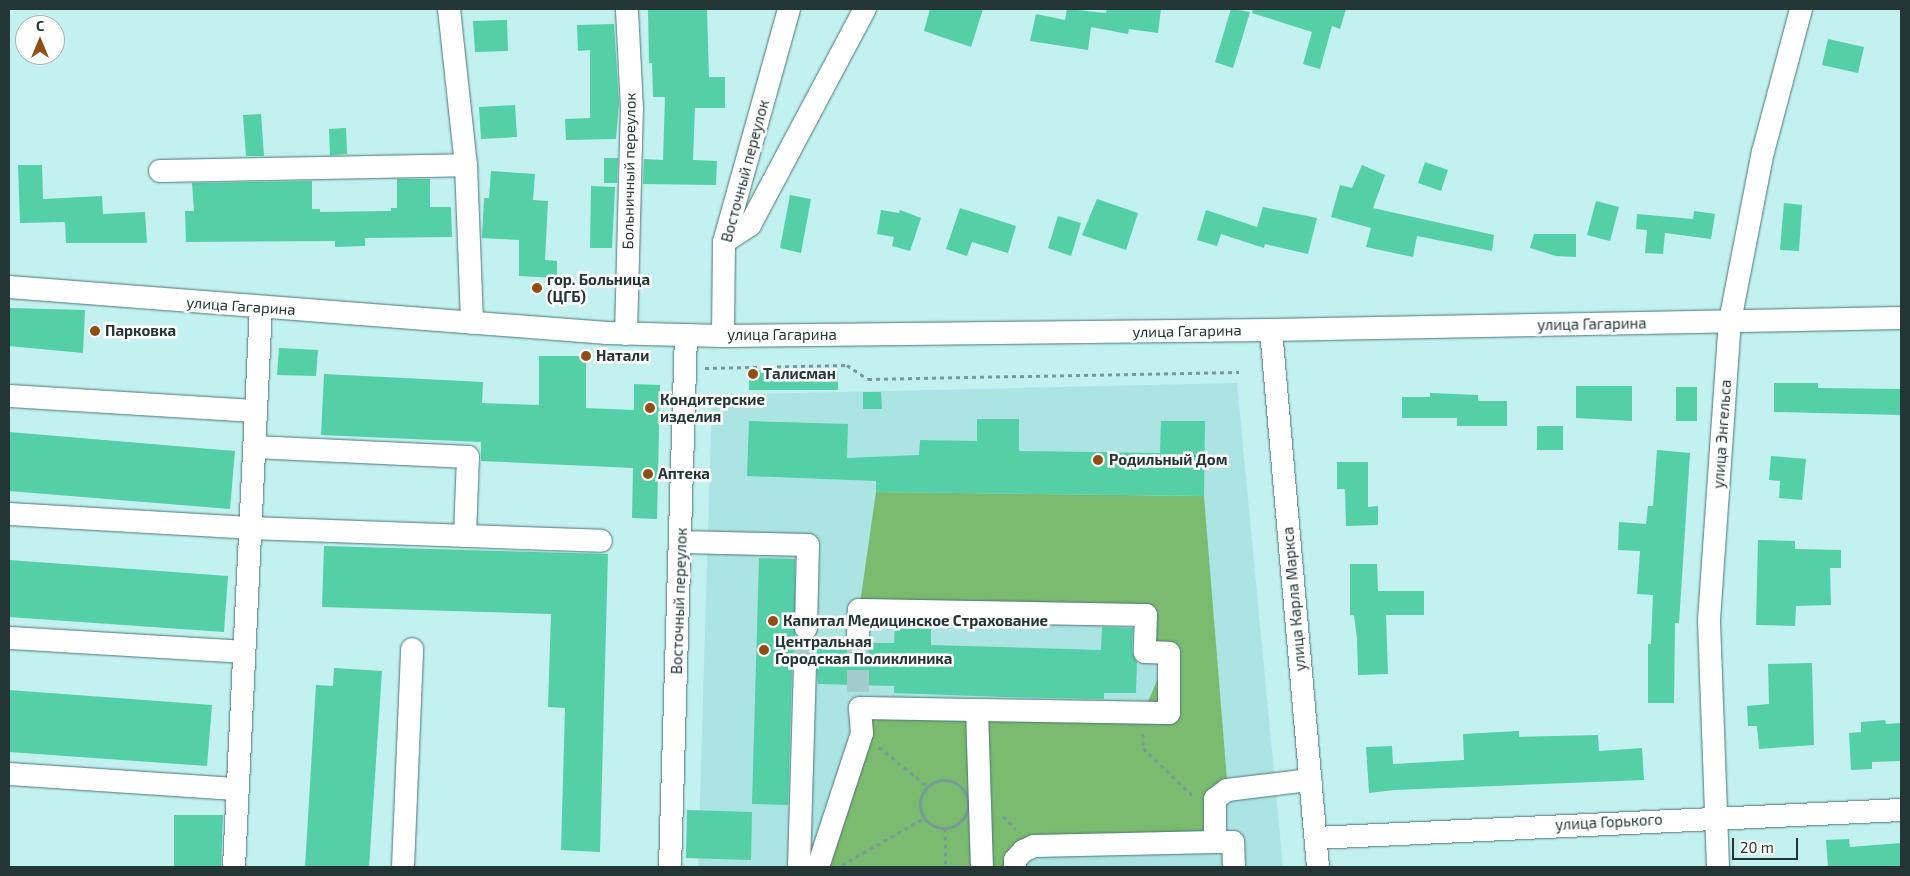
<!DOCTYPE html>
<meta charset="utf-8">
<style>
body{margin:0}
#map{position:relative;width:1910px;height:876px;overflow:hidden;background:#c2f1f0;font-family:"Exo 2",sans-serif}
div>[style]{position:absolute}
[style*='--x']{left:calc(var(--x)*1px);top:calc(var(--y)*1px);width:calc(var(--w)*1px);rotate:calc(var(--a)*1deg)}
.built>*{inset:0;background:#ace4e3}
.forest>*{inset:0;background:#7bbb6f}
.building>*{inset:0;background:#54cfa6}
.minor-tunnel>*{height:22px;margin-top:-11px;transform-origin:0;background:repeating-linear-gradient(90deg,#a2cccb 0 22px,transparent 0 33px)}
.path>*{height:3px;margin-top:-1.5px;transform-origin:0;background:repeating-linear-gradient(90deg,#789a99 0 4px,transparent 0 8px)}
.path>.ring{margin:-1.5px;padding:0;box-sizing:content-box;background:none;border:3px solid #789a99;border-radius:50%}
.roads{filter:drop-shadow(0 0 1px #4b7676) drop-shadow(0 0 1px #4b7676)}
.minor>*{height:22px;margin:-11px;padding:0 11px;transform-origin:11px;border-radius:11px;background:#fff}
.dots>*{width:14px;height:14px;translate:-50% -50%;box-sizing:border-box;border:2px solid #fff;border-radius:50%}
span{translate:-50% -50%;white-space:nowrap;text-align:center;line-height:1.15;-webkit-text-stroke:5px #fff;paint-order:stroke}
.street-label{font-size:15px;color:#233635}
.poi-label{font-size:15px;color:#233635;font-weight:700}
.left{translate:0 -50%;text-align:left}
.frame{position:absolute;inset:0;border:10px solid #233635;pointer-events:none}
.north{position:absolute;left:15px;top:15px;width:50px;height:50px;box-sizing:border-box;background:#fff;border:1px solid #a7afae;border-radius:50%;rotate:0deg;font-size:14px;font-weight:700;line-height:20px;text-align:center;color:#233635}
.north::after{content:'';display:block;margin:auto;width:18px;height:22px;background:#8d4f12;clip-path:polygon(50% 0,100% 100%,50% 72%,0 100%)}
.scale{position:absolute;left:1732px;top:838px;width:66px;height:22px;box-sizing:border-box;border:2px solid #233635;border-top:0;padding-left:6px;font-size:15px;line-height:18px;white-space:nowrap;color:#233635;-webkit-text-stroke:4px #fff;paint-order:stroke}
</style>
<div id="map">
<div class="built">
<div style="clip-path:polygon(1237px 383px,1283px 867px,698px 867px,712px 395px)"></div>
</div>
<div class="forest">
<div style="clip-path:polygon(876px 492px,1204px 496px,1227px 780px,1214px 785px,1206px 797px,1205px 842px,1034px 846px,1015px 867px,818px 867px,860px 708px,1143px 713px,1169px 653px,1145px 652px,1146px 615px,859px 610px)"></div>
</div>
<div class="building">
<div style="clip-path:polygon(648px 9px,707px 9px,709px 77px,725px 77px,725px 108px,695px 108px,693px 160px,717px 161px,716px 185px,643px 184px,644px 159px,663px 160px,665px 97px,653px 97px,652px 63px,649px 63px)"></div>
<div style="clip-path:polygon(930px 9px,983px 9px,971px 47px,924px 31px)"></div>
<div style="clip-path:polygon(1067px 9px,1106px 13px,1107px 9px,1161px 9px,1158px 33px,1129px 29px,1128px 34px,1091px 27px,1088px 50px,1030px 41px,1036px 14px,1065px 20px)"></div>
<div style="clip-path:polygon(1231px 9px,1250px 12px,1233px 68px,1215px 62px)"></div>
<div style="clip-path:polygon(1253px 9px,1346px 9px,1340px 29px,1332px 26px,1320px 69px,1303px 64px,1312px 32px,1252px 13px)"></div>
<div style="clip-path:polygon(507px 20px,508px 51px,475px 52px,473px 21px)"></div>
<div style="clip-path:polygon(614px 24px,619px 103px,616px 139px,566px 140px,565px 119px,590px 118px,590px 50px,578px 51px,577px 25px)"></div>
<div style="clip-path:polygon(1828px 39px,1864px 47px,1858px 73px,1822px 65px)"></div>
<div style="clip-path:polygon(515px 105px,517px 137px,481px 139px,479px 107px)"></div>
<div style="clip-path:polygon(261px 114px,264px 156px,246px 156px,243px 115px)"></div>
<div style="clip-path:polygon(346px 128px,347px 154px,330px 155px,329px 129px)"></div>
<div style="clip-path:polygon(604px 158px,618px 158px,617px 183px,604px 183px)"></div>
<div style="clip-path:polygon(1425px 162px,1448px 170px,1441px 191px,1418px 183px)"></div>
<div style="clip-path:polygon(18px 165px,42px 165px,43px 199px,102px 196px,103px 214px,145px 212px,147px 243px,66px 243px,65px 222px,20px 223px)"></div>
<div style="clip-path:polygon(1362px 165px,1385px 175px,1373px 208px,1494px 235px,1492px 251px,1417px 236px,1413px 257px,1366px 247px,1371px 228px,1331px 217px,1340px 185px,1352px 188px)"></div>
<div style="clip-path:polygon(491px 171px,535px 174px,533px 200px,548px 201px,545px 260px,557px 261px,557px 278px,519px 276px,519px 240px,482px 238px,484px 198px,489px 198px)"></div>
<div style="clip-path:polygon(397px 179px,430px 179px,430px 207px,451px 207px,452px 237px,365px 238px,365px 246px,335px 247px,335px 241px,186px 242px,185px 211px,194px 211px,192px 183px,312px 181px,312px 209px,320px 209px,320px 212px,391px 211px,391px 208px,397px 208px)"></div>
<div style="clip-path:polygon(591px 186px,615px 187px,612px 248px,590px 248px)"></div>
<div style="clip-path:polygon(790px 195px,811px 199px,801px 253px,780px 248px)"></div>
<div style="clip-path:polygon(1097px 199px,1138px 213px,1126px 250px,1082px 235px)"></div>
<div style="clip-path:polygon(1596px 201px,1619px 207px,1610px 241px,1587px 235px)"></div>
<div style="clip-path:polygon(1784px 203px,1802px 205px,1799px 251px,1780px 250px)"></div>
<div style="clip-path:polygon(1263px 207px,1317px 218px,1308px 254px,1265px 244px,1264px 248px,1221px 234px,1217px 246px,1197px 240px,1206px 210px,1257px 227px)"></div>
<div style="clip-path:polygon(960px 208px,1016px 226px,1008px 253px,972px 242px,967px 256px,946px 249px)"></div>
<div style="clip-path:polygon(881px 210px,899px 213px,900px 210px,921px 218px,910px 251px,892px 246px,894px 237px,877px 234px)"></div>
<div style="clip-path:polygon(1694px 211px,1715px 214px,1711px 239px,1665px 233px,1663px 254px,1645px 253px,1647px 230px,1636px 229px,1637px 214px,1693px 219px)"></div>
<div style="clip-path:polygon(1058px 216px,1081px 223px,1071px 256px,1048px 248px)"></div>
<div style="clip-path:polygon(1534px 234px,1576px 234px,1576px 257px,1556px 256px,1530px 248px)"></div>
<div style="clip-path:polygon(10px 308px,85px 310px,83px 353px,9px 346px)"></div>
<div style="clip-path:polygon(279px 348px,318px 350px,316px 376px,277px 375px)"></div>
<div style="clip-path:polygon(539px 356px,586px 356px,586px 408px,634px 410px,634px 384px,660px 385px,657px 519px,632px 518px,633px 468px,481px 461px,481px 442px,321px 435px,324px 374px,483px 382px,482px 403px,539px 405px)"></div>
<div style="clip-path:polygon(749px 370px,838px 371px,838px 390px,749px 390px)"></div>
<div style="clip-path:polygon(1774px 383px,1818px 383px,1818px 388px,1901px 389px,1901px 415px,1774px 412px)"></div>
<div style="clip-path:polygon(1576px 386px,1632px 386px,1632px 421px,1576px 418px)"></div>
<div style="clip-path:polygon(1676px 387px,1697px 387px,1697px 421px,1676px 421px)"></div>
<div style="clip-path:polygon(863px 392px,881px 392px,882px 409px,863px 409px)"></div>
<div style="clip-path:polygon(1430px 393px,1478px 395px,1478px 401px,1507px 401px,1507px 426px,1457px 426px,1457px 418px,1402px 418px,1402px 397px,1430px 397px)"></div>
<div style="clip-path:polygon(977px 419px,1019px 419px,1019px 451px,1160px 453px,1161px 421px,1205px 421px,1204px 496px,876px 492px,876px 481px,747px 476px,749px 421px,848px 424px,847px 458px,919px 455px,920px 440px,977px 441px)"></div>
<div style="clip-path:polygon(1537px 426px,1563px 426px,1563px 450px,1537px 450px)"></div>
<div style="clip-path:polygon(9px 432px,235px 451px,230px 509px,9px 491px)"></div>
<div style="clip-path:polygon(1657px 450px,1690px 453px,1679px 623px,1675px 623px,1674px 703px,1648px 703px,1648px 644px,1651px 644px,1653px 595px,1637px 594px,1640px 551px,1618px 550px,1619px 522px,1646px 524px,1648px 506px,1653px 506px)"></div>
<div style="clip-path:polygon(1771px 456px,1806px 459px,1802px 500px,1779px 498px,1780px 481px,1769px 480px)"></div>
<div style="clip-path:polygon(1337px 462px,1368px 462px,1368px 507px,1378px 506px,1378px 525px,1346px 526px,1345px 489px,1337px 489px)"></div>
<div style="clip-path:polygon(1758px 540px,1795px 541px,1795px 549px,1841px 550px,1841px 568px,1830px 568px,1831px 605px,1796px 606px,1795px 626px,1756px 625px)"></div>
<div style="clip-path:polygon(324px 546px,608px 554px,600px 852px,561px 850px,565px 708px,548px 707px,551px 614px,322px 607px)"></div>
<div style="clip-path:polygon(759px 558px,795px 559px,795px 641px,847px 642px,858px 648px,868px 643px,894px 643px,895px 624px,931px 624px,931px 645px,1101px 650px,1102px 627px,1133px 628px,1132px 652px,1137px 662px,1136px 693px,1104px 693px,1104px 699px,1004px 697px,894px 693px,894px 686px,818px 684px,816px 661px,811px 657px,799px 656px,792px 668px,788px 805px,752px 804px)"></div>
<div style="clip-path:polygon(9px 560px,228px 576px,224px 632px,9px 617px)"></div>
<div style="clip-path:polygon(1350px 564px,1377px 564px,1378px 591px,1424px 591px,1424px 615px,1386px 615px,1388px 674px,1358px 675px,1357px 638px,1354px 615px,1350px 615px)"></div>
<div style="clip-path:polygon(1812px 663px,1814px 745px,1759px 749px,1757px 726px,1748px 726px,1747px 706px,1769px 704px,1768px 664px)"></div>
<div style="clip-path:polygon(334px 668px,382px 671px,369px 867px,305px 867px,316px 685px,333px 686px)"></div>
<div style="clip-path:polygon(9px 690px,212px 705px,207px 766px,9px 752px)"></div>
<div style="clip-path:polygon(1885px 720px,1886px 724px,1901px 723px,1901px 761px,1872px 762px,1872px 769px,1851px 770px,1849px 733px,1861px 732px,1861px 722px)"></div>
<div style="clip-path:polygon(1519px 731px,1519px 737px,1598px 735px,1599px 751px,1642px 748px,1644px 780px,1394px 790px,1369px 793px,1366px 747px,1392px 746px,1393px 764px,1464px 760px,1463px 734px)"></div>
<div style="clip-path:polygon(687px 810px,752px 812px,751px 860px,686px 858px)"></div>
<div style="clip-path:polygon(174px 815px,223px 815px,221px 867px,174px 867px)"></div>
<div style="clip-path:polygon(1849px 839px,1850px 847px,1901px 843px,1901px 867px,1828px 867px,1826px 840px)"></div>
</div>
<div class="minor-tunnel">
<div style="--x:805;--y:668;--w:40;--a:-88.6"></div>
<div style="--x:858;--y:692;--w:57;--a:-90"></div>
</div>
<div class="path">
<div style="--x:705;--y:368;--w:142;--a:-1.2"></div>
<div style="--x:847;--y:365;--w:25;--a:34"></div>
<div style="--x:868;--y:379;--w:371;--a:-1.1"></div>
<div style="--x:1143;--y:734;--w:14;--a:90"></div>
<div style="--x:1143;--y:748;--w:69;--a:43.8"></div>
<div style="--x:879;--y:747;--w:62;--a:39.1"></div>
<div class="ring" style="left:920px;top:780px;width:45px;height:45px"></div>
<div style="--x:1003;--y:816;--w:18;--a:45"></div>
<div style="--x:945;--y:828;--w:39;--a:89"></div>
<div style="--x:842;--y:865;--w:95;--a:-29.8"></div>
</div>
<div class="roads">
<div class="minor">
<div style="--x:449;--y:9;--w:157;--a:83.8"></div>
<div style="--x:466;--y:165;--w:158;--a:87.8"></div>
<div style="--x:160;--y:171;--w:306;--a:-1.1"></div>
<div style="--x:724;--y:242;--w:31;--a:-33"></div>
<div style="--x:750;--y:225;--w:245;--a:-62"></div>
<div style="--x:9;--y:287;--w:600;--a:4.4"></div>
<div style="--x:607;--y:333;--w:116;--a:1.5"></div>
<div style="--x:723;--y:336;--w:548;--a:-0.63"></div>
<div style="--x:1271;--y:330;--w:630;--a:-1.09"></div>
<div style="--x:1271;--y:330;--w:539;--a:85"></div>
<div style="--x:626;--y:334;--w:225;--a:-88.5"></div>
<div style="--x:632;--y:109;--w:100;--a:-92.9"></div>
<div style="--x:723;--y:336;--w:94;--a:-89.4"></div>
<div style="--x:724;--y:242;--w:242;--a:-74.4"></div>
<div style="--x:9;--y:396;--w:247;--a:3.5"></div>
<div style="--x:254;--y:447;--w:214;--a:2.7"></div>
<div style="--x:468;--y:457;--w:79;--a:92.2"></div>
<div style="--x:9;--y:514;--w:241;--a:3.3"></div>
<div style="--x:250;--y:528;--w:351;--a:2.1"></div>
<div style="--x:680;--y:542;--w:128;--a:1.3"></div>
<div style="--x:808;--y:545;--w:83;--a:91.4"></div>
<div style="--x:858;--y:635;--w:25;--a:-88"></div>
<div style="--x:859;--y:610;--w:287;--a:1"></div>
<div style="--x:1146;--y:615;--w:37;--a:92"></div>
<div style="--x:1145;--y:652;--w:24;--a:2"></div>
<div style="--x:1169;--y:653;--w:60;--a:90"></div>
<div style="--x:1169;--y:713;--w:192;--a:-179.1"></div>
<div style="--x:9;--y:638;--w:235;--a:3.4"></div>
<div style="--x:9;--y:774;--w:227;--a:3.8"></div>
<div style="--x:1316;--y:838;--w:586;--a:-2.74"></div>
<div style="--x:234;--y:867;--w:561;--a:-87.24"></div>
<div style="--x:403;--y:867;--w:218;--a:-87.6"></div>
<div style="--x:670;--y:867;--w:532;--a:-88.28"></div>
<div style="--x:799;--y:867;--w:199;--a:-88.3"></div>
<div style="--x:818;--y:867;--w:141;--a:-71.8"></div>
<div style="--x:862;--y:733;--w:25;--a:-95"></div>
<div style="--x:860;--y:708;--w:117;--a:1"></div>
<div style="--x:977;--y:710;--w:157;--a:88.2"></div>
<div style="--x:1015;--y:867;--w:7;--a:-90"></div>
<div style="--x:1015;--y:860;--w:12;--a:-48"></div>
<div style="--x:1023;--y:851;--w:12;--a:-24"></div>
<div style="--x:1034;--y:846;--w:181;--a:-1.3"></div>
<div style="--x:1234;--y:867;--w:25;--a:-92"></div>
<div style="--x:1233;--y:842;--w:18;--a:180"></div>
<div style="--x:1215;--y:842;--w:43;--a:-90"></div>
<div style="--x:1215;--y:799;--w:15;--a:-37"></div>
<div style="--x:1227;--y:790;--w:84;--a:-6.9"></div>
<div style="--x:1718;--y:867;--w:247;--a:-92.1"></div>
<div style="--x:1709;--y:620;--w:300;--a:-86"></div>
<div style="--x:1730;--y:321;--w:172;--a:-79"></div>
<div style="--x:1763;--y:152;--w:148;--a:-75.1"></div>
</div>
</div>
<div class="dots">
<div style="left:537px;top:288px;background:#8d4f12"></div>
<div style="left:95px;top:331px;background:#8d4f12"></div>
<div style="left:586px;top:356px;background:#8d4f12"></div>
<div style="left:753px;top:374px;background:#8d4f12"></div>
<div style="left:650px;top:408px;background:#8d4f12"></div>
<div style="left:1098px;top:460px;background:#8d4f12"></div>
<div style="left:648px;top:474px;background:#8d4f12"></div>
<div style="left:773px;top:621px;background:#8d4f12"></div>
<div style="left:764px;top:650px;background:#8d4f12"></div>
</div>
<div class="street-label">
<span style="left:629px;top:171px;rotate:-89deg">Больничный переулок</span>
<span style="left:745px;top:171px;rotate:-75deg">Восточный переулок</span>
<span style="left:241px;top:306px;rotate:4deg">улица Гагарина</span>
<span style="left:1592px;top:324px;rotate:-1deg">улица Гагарина</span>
<span style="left:1187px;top:331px;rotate:-1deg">улица Гагарина</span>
<span style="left:782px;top:335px">улица Гагарина</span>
<span style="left:1722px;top:434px;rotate:-86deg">улица Энгельса</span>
<span style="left:1294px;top:599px;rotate:-95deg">улица Карла Маркса</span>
<span style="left:679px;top:601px;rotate:-88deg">Восточный переулок</span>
<span style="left:1609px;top:822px;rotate:-3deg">улица Горького</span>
</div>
<div class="poi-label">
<span class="left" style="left:547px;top:288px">гор. Больница<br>(ЦГБ)</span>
<span class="left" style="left:105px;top:331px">Парковка</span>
<span class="left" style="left:596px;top:356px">Натали</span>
<span class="left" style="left:763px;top:374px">Талисман</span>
<span class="left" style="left:660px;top:408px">Кондитерские<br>изделия</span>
<span class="left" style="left:1109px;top:460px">Родильный Дом</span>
<span class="left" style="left:658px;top:474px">Аптека</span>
<span class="left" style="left:783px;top:621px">Капитал Медицинское Страхование</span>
<span class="left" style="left:775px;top:650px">Центральная<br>Городская Поликлиника</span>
</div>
<div class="frame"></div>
<div class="north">С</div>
<div class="scale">20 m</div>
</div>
